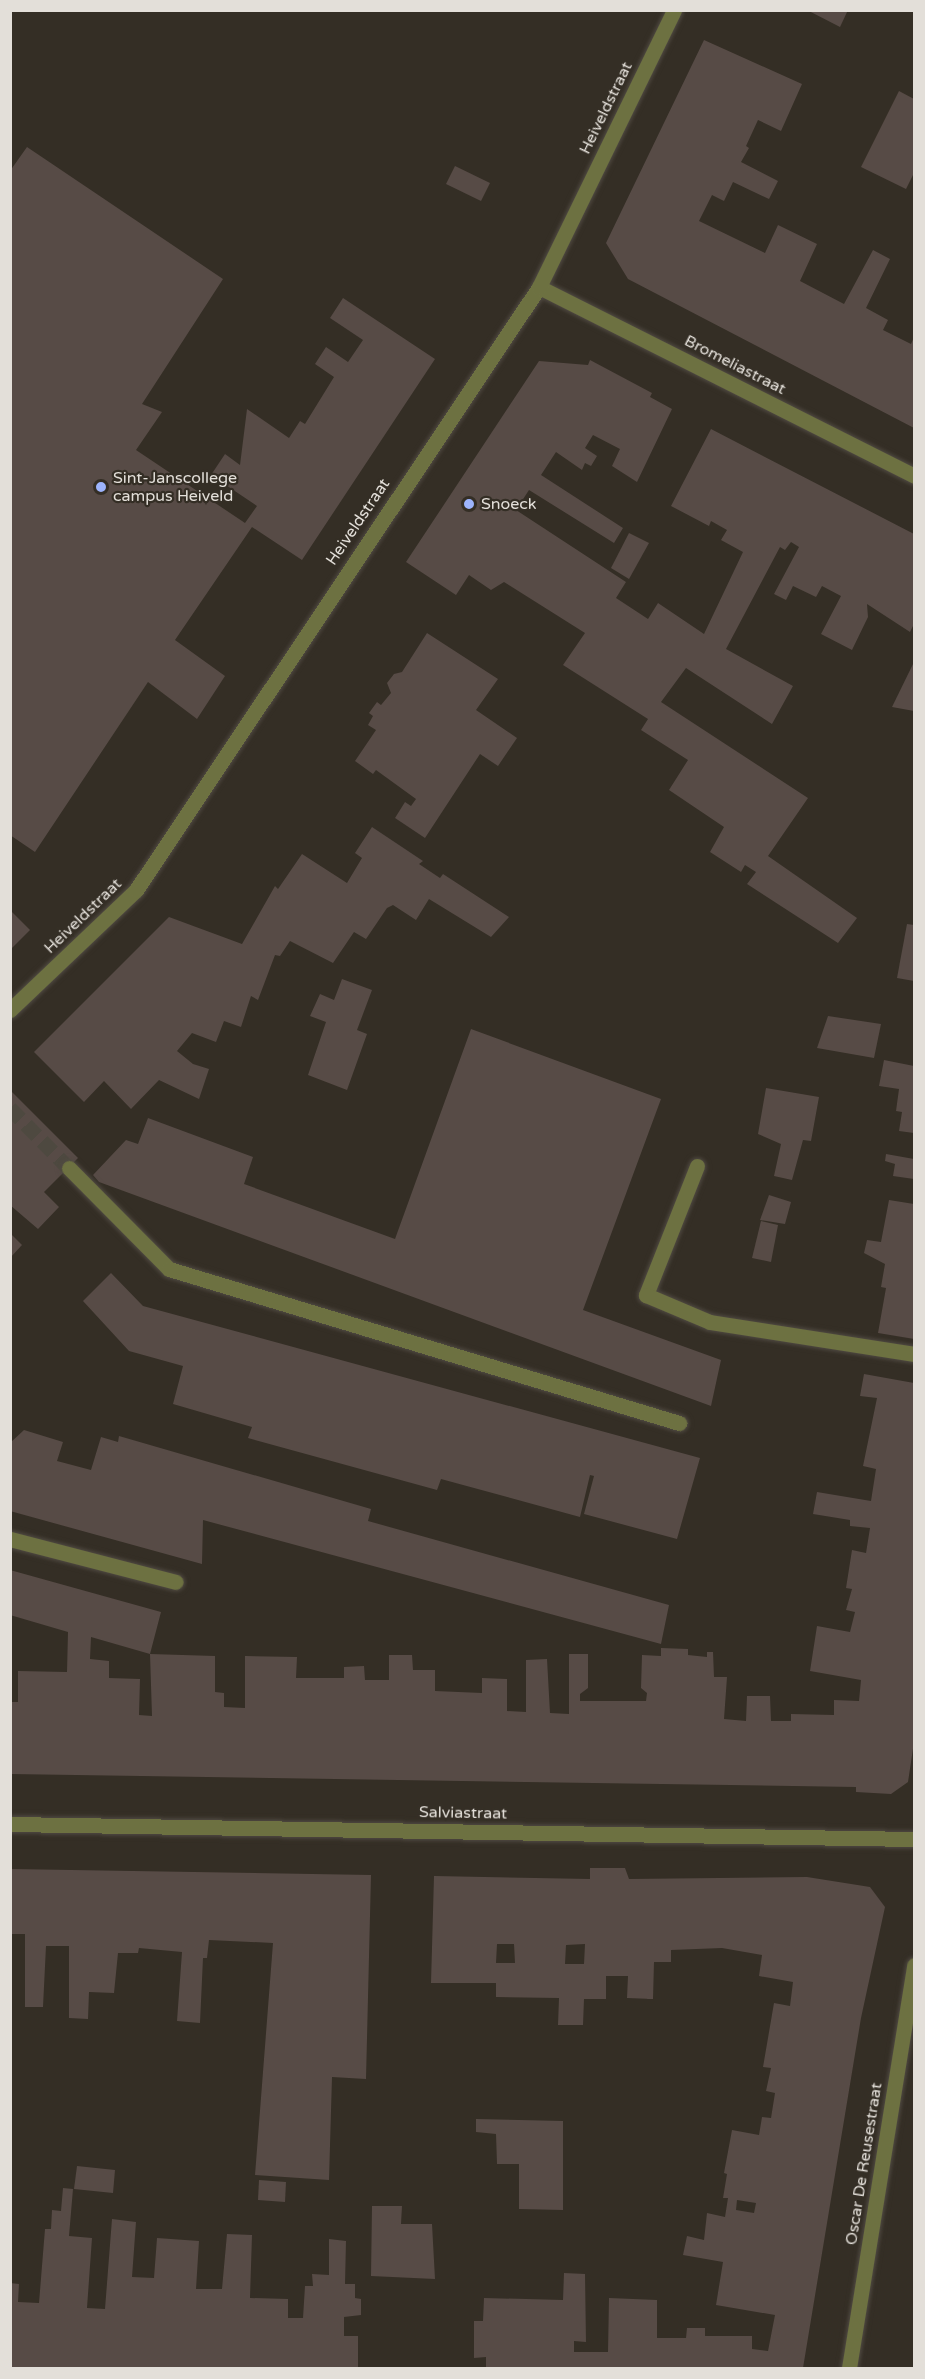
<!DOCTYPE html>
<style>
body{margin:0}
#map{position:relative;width:925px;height:2379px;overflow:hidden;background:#342e25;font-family:"Varela Round",sans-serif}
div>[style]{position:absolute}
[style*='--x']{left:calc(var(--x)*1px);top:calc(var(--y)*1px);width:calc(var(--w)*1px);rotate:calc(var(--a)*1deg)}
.building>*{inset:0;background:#574b46}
.minor-tunnel>*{height:15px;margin-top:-7.5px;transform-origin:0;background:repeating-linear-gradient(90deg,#4e4940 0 15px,transparent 0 23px)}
.roads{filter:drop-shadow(0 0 2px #504a42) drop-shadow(0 0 2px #504a42)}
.minor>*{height:15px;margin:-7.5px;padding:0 7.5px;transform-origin:7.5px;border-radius:7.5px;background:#6d7141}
.dots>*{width:16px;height:16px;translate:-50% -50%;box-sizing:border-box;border:3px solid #342e25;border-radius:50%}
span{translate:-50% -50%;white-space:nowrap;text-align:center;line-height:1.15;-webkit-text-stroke:4.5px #342e25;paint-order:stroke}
.street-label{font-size:16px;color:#e3dfd9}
.poi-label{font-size:16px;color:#e3dfd9}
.left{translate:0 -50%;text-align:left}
.frame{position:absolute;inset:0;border:12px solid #e3dfd9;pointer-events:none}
</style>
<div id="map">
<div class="building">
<div style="clip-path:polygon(807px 10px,848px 10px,840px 27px)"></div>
<div style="clip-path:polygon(704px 40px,802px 84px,781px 131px,758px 120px,746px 146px,749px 148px,741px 162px,778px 181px,769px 199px,733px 182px,724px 201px,712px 195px,699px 221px,765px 253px,778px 225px,817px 244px,800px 281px,844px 304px,873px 250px,890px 259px,866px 308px,888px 320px,883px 330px,911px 344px,914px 337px,914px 428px,628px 279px,606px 243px)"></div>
<div style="clip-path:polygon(899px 91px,914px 99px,914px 173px,906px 189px,861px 167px)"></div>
<div style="clip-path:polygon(27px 147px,223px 279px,142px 404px,162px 412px,136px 450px,245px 523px,257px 506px,211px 475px,225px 454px,240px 465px,247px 409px,289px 438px,300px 421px,305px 424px,334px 377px,315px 364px,326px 347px,348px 362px,363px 340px,330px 318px,343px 298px,435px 359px,302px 560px,252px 527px,175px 640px,225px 676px,197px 719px,148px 682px,35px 852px,10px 835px,10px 171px)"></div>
<div style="clip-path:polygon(455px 166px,490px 183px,481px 201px,446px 184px)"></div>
<div style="clip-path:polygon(590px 360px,652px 393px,650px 397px,672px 409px,637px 482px,612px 466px,620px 449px,593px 435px,585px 448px,597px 456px,591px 466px,585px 463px,582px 470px,556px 452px,541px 475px,623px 528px,614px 543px,529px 490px,516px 510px,626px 582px,616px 598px,648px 619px,658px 603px,704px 634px,743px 552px,721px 540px,727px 530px,711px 521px,709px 526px,671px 506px,711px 429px,914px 534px,914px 624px,910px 632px,867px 604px,868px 617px,852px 650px,821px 634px,841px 596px,822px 586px,816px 597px,793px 586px,786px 600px,774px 594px,799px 547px,791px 542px,785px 550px,780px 547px,726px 649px,793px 686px,772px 724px,686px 668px,661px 702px,808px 798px,768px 856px,857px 918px,838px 943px,747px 884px,756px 872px,745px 865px,741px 872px,710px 852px,724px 827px,669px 790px,688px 760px,641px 730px,648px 719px,563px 665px,585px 633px,504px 582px,491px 590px,469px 575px,456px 595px,406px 562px,539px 361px,588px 365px)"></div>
<div style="clip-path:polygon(629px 533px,649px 543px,629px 579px,611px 568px)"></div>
<div style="clip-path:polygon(427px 633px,498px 679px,476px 710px,517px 738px,498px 766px,480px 754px,425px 838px,395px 818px,405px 802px,411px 806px,416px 799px,376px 770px,373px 774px,355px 761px,376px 730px,368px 725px,373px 716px,369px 713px,377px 702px,381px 705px,391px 693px,387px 683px,394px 674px,402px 672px)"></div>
<div style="clip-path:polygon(914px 662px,914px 711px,892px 707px)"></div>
<div style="clip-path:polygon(372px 827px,423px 861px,419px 864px,440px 878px,443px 874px,509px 917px,491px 937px,429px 899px,416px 920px,393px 905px,387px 908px,366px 939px,354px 932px,333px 963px,290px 941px,280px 956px,275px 955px,258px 1000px,251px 996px,241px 1027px,224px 1021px,216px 1042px,192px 1033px,177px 1051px,193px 1064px,209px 1069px,199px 1099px,159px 1080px,131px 1109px,104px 1081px,84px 1102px,34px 1052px,169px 917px,242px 944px,275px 886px,278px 889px,302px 854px,347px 883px,362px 858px,355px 853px)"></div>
<div style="clip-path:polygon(10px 910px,30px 930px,10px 950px)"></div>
<div style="clip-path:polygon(907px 924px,914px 925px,914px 981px,897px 978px)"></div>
<div style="clip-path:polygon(342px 979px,372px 990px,357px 1030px,367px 1034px,347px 1090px,308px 1075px,326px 1022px,310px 1016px,320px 994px,334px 1000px)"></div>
<div style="clip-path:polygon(828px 1016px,881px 1024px,874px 1058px,817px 1048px)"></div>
<div style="clip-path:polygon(471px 1029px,661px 1099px,583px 1310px,721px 1360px,711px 1406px,99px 1182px,93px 1175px,126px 1140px,138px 1144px,148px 1118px,253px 1157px,244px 1184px,395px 1239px)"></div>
<div style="clip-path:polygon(884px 1060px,914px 1066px,914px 1133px,899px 1131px,902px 1112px,896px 1111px,899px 1089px,879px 1086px)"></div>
<div style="clip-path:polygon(766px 1088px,819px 1097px,811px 1141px,803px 1140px,792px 1180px,774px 1176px,781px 1144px,758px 1134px)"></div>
<div style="clip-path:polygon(10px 1090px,78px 1158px,44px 1192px,59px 1207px,38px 1229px,10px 1205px)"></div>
<div style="clip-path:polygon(886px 1154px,914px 1159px,914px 1179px,893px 1176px,895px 1164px,885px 1161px)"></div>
<div style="clip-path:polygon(769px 1195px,791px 1202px,785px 1224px,760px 1220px)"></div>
<div style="clip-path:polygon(889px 1200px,914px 1204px,914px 1339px,878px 1333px,886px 1288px,881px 1287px,885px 1264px,864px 1253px,867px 1240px,881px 1242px)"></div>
<div style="clip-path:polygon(761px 1221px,778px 1225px,771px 1262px,752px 1258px)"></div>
<div style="clip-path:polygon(10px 1233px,22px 1245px,10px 1258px)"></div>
<div style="clip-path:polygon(111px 1273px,143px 1306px,700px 1458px,677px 1539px,584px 1514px,594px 1476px,590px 1475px,580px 1517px,441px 1479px,437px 1490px,248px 1438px,252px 1427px,173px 1404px,183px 1366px,129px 1351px,83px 1301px)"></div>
<div style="clip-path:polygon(evenodd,864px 1374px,914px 1383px,914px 1742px,908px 1782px,891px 1794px,856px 1792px,856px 1787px,10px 1774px,10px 1702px,18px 1702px,18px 1671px,67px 1672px,68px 1632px,10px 1615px,10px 1570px,161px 1612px,150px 1654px,215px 1656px,215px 1692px,224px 1693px,224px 1707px,245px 1708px,245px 1656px,297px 1657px,296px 1678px,344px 1678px,344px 1667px,364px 1666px,365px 1680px,389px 1680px,389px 1655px,412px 1655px,413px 1670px,435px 1670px,435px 1691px,482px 1693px,482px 1678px,507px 1679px,507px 1711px,526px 1712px,526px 1660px,547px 1659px,550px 1713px,569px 1714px,569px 1654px,588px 1654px,588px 1688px,580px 1694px,580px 1701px,646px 1701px,647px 1693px,641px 1688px,642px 1655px,661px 1656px,661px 1648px,688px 1649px,688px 1655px,707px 1657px,707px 1652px,713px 1652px,714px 1677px,727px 1677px,724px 1719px,746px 1721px,747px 1696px,770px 1696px,771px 1721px,791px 1721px,791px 1714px,834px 1715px,834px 1700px,859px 1701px,861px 1680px,810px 1671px,817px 1626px,850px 1632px,855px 1612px,846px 1610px,852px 1589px,846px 1588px,852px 1550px,866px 1553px,870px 1528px,850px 1526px,850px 1520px,813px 1514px,817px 1492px,871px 1501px,876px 1469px,863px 1466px,877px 1398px,860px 1396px,864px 1374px,91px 1637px,150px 1654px,152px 1716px,139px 1715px,140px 1679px,109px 1678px,109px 1661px,90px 1659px,91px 1637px)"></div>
<div style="clip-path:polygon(24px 1430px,63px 1442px,57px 1461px,91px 1470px,101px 1437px,118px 1442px,119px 1436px,371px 1509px,368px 1521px,669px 1605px,661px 1644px,203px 1520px,202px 1564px,10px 1511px,10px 1443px)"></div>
<div style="clip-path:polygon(evenodd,590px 1868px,625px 1868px,629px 1879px,807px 1877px,870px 1887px,885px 1907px,861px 2018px,803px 2368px,486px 2368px,486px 2357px,474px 2358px,474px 2321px,483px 2321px,484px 2298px,563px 2300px,564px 2273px,585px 2274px,586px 2342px,574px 2341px,574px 2352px,608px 2352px,609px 2298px,657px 2300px,657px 2338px,686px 2338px,687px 2328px,705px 2328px,705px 2336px,752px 2336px,752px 2349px,768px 2351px,775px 2315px,716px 2305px,723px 2262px,683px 2255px,687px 2236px,704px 2240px,707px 2213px,725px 2217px,728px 2198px,723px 2198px,727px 2174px,724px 2173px,732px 2130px,759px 2135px,762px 2117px,771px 2118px,775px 2093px,766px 2091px,771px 2068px,763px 2067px,774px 2003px,790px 2006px,793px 1982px,759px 1976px,762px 1955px,722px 1948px,671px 1950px,671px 1962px,654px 1962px,653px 1999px,627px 1998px,628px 1976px,606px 1976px,606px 1999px,584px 1999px,583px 2025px,558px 2025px,559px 1998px,496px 1997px,496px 1983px,431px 1983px,434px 1876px,590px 1879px,590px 1868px,497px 1944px,514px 1944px,515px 1963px,496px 1963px,497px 1944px,590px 1868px,585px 1944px,584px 1964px,565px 1964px,566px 1945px,585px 1944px,590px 1868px,737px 2200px,756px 2203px,754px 2213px,736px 2210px,737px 2200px)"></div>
<div style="clip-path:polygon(10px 1869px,371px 1875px,366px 2079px,332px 2077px,329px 2180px,255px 2175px,273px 1943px,209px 1940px,207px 1958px,203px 1958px,200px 2023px,177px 2021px,182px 1952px,139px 1948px,138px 1953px,118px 1953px,114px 1993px,89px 1992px,88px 2019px,69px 2018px,69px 1946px,46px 1946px,43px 2007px,25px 2007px,25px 1934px,10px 1934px)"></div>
<div style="clip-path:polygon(476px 2119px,563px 2121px,563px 2210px,519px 2209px,519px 2164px,497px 2164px,496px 2134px,476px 2132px)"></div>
<div style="clip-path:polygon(77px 2166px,115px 2170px,113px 2193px,74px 2189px)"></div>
<div style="clip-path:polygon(259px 2180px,286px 2182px,285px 2202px,258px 2200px)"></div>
<div style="clip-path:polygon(63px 2188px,73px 2189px,69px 2236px,92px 2238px,87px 2308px,105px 2309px,112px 2219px,136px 2222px,132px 2277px,154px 2278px,157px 2238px,199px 2241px,196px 2289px,222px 2289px,227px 2234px,252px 2235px,250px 2298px,288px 2299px,288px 2318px,303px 2318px,305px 2286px,313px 2286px,312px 2274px,329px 2275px,329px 2239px,346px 2241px,345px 2284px,355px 2284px,355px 2298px,361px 2299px,361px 2315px,344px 2317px,344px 2336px,358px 2336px,358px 2368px,10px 2367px,10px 2283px,19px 2284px,18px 2302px,39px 2303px,45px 2229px,51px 2229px,52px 2210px,61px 2211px)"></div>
<div style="clip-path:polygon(372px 2206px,402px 2206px,401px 2224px,432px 2224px,435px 2279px,371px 2276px)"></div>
</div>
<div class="minor-tunnel">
<div style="--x:10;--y:1108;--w:84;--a:45.5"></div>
</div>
<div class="roads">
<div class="minor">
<div style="--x:539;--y:287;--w:420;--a:26.7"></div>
<div style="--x:10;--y:1010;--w:174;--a:-43.6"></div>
<div style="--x:136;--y:890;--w:725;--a:-56.24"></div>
<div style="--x:539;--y:287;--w:308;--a:-64"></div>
<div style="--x:697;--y:1166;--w:139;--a:111.6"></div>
<div style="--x:646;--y:1295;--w:69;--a:22.9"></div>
<div style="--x:710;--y:1322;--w:206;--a:8.9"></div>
<div style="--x:69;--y:1168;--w:142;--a:45.3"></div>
<div style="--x:169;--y:1269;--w:533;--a:16.8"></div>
<div style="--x:10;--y:1539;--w:171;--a:14.5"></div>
<div style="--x:10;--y:1824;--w:904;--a:0.95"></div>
<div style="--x:849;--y:2368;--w:408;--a:-80.8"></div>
</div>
</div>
<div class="dots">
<div style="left:101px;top:487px;background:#9db4fd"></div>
<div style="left:469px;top:504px;background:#9db4fd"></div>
</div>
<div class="street-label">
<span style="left:606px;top:108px;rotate:-64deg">Heiveldstraat</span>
<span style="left:735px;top:365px;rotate:27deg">Bromeliastraat</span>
<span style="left:358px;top:522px;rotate:-56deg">Heiveldstraat</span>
<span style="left:83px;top:916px;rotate:-44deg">Heiveldstraat</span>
<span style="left:463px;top:1813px;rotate:1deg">Salviastraat</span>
<span style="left:864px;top:2164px;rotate:-81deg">Oscar De Reusestraat</span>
</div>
<div class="poi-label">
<span class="left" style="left:113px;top:487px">Sint-Janscollege<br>campus Heiveld</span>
<span class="left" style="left:481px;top:504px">Snoeck</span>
</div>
<div class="frame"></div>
</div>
